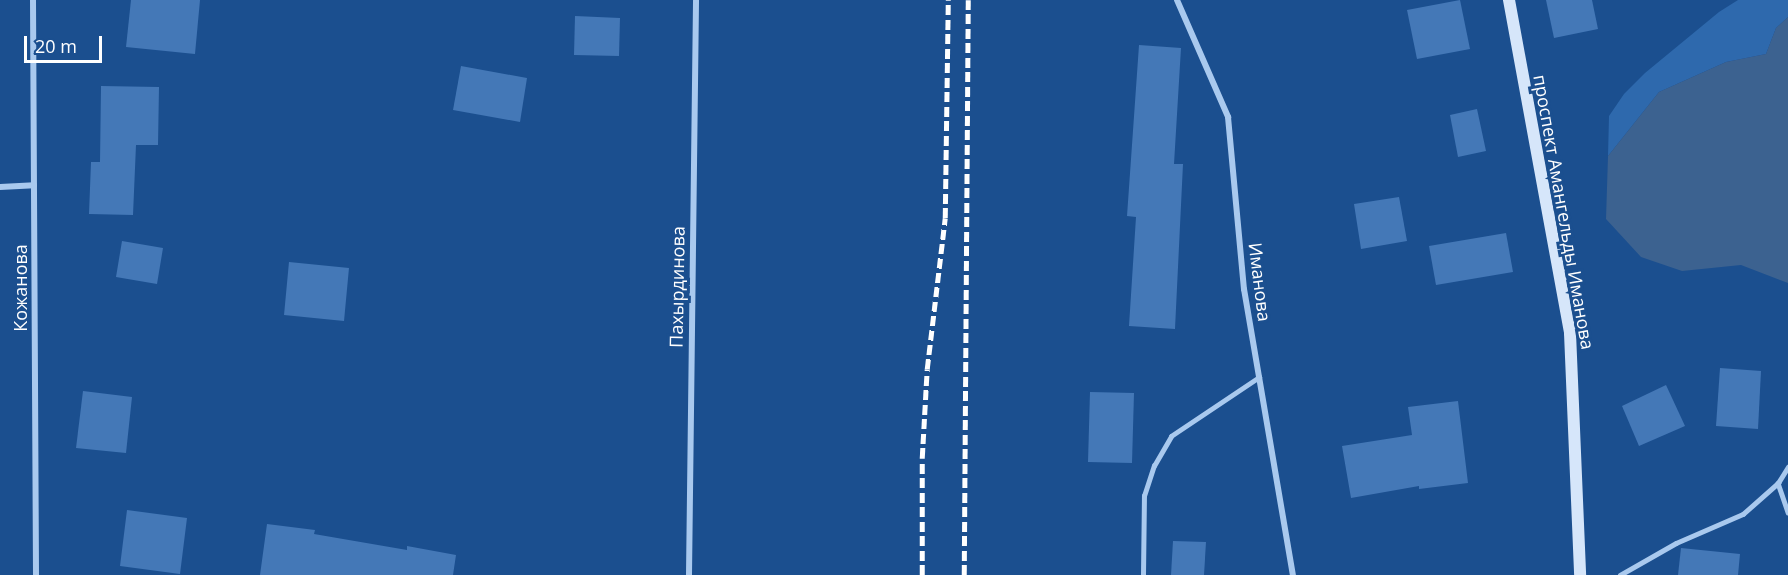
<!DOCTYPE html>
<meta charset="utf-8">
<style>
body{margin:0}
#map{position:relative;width:1788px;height:575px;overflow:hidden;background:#1b4f8f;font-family:"Open Sans",sans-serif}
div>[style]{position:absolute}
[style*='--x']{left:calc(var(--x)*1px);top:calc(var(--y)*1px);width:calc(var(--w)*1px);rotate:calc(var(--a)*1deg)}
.green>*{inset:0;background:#2e69ad}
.water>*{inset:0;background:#3c6290}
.building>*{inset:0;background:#4478b7}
.lane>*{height:4.5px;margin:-2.25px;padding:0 2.25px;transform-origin:2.25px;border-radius:2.25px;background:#a9c9ee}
.street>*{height:6px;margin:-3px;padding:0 3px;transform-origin:3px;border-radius:3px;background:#a9c9ee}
.secondary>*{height:12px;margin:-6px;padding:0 6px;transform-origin:6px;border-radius:6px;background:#d6e6fa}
.rail>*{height:4.5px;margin-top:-2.25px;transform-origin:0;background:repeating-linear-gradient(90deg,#fff 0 10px,transparent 0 14.5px)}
span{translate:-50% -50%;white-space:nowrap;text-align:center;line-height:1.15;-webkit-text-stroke:6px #1b4f8f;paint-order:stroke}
.street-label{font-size:18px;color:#fff}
.scale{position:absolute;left:24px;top:36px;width:78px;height:27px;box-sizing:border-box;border:3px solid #fff;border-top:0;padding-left:8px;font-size:18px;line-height:21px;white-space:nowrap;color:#fff;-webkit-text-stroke:4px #1b4f8f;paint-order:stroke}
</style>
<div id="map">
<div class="green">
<div style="clip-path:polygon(1738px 0,1788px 0,1788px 17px,1776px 28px,1766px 54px,1726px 62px,1659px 92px,1608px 156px,1609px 116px,1624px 94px,1645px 73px,1719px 12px)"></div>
</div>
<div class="water">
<div style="clip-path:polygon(1788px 17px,1788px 283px,1741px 265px,1682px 271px,1641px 257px,1606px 219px,1608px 156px,1659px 92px,1726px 62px,1766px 54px,1776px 28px)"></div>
</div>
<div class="building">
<div style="clip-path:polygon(131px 0,200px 0,195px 54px,126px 47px)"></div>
<div style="clip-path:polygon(1460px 0,1470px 49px,1417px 59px,1407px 10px)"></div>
<div style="clip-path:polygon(1546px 0,1592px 0,1598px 29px,1554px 38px)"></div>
<div style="clip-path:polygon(575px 16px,620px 18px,619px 56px,574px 55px)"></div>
<div style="clip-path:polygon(1139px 45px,1181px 48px,1174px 164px,1183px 164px,1175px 329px,1129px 326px,1136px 217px,1127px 216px)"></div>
<div style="clip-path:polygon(461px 66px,527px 78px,520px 122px,453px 110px)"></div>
<div style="clip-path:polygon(101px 86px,159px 87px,158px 145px,136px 145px,133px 215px,89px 214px,91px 162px,100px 162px)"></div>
<div style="clip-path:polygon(1477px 109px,1486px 151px,1458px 157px,1450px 115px)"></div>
<div style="clip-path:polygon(1399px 197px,1407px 241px,1361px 249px,1354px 204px)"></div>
<div style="clip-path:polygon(1506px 233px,1513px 272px,1436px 285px,1429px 246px)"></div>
<div style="clip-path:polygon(122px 241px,163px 248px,157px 284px,116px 277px)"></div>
<div style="clip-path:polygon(289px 262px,349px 268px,344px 321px,284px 315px)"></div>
<div style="clip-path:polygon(1720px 368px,1761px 371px,1758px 429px,1716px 426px)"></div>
<div style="clip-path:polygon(1666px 385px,1685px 426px,1639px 446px,1622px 406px)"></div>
<div style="clip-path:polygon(83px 391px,132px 397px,126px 453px,76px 448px)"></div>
<div style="clip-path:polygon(1090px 392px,1134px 393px,1132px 463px,1088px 462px)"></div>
<div style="clip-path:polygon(1458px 401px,1468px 483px,1419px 489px,1419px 486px,1351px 498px,1342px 446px,1412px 435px,1408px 407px)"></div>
<div style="clip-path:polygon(127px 510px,187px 518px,180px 574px,120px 566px)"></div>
<div style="clip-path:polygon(267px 524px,315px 530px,314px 534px,407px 550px,407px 546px,456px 555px,453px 575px,260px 575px)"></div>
<div style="clip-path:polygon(1173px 541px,1206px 542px,1204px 575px,1171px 575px)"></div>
<div style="clip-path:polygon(1681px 548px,1740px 554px,1738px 575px,1678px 575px)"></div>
</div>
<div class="lane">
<div style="--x:1778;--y:483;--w:31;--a:71"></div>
<div style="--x:1143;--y:575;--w:79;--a:-89.3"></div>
<div style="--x:1144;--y:496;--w:32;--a:-72"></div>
<div style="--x:1154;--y:466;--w:34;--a:-60"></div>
<div style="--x:1171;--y:436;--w:106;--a:-33.8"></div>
<div style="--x:1620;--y:575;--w:64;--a:-29.7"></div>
<div style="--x:1676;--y:543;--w:73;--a:-23.4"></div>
<div style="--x:1743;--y:514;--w:47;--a:-41.5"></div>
<div style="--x:1778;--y:483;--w:19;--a:-58"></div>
</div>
<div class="street">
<div style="--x:33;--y:0;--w:575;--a:89.7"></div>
<div style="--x:1177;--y:0;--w:128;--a:66.4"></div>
<div style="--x:1228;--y:117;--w:173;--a:84.7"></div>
<div style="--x:1244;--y:289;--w:290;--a:80.3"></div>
<div style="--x:0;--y:187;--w:34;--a:-3"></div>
<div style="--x:689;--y:575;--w:575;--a:-89.3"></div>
</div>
<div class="secondary">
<div style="--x:1509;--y:0;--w:339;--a:79.6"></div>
<div style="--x:1570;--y:333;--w:242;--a:87.6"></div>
</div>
<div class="rail">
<div style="--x:922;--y:575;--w:117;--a:-90"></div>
<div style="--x:922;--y:458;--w:89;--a:-86.8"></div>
<div style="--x:927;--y:369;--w:152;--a:-83.2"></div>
<div style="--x:945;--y:218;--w:218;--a:-89.2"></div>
<div style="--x:964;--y:575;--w:575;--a:-89.6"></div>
</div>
<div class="street-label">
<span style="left:1564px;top:212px;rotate:80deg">проспект Амангельды Иманова</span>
<span style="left:1260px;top:282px;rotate:83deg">Иманова</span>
<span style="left:677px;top:287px;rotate:-89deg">Пахырдинова</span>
<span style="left:20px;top:288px;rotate:-90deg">Кожанова</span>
</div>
<div class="scale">20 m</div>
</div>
